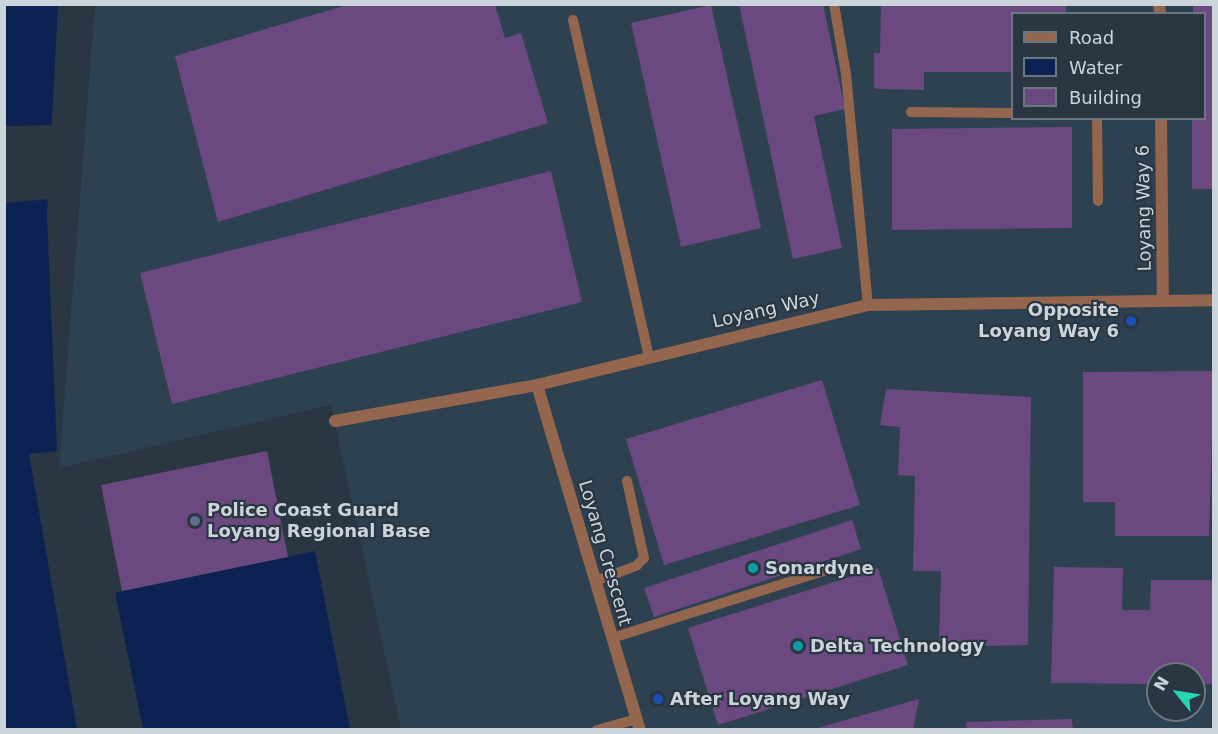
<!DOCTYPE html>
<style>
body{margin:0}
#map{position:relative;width:1218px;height:734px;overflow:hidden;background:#2a3742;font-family:"DejaVu Sans",sans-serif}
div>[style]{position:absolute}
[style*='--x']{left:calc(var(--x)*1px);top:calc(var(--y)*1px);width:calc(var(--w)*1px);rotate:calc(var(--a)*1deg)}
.built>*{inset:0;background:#2e4150}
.water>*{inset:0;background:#0c2253}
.pier>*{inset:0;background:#2a3742}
.building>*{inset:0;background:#6b4980}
.lane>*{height:10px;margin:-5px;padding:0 5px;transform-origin:5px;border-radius:5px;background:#94664d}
.street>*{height:12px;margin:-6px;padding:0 6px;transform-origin:6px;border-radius:6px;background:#94664d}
.dots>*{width:16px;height:16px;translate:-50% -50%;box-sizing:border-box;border:3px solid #2a3742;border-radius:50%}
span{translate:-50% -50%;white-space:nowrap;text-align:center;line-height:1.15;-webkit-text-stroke:4.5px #2a3742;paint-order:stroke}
.street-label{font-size:18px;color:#ccd4db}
.poi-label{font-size:18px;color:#ccd4db;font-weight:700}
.right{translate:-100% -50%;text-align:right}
.left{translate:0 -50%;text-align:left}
.frame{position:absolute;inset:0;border:6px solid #ccd4db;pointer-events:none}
.legend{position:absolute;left:1011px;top:12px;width:195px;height:108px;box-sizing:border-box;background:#2a3742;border:2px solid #6b767f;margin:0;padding:8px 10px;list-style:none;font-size:18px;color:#ccd4db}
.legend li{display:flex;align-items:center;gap:12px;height:30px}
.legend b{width:30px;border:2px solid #6b767f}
.north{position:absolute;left:1146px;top:662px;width:60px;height:60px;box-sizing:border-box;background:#2a3742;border:2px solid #6b767f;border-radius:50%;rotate:300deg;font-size:16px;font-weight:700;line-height:24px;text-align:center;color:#ccd4db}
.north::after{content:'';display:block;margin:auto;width:21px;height:27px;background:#24d5af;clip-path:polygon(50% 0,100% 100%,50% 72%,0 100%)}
</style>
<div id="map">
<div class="built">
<div style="clip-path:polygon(evenodd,95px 5px,1213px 5px,1213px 729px,401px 729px,331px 405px,59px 468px,95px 5px,1012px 14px,1204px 14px,1204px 118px,1012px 118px,1012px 14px,95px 5px,1158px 674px,1194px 674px,1194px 710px,1158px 710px,1158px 674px)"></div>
</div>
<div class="water">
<div style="clip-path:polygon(4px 5px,58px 5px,47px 215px,57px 451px,29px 454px,77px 729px,5px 729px)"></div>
<div style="clip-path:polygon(315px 551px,350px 729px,143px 729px,115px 593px)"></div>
</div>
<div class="pier">
<div style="clip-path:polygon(53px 125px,51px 199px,5px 203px,5px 126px)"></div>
</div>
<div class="building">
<div style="clip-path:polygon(739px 4px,823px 4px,845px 109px,814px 116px,842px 248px,793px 259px)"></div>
<div style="clip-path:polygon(881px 4px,1066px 4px,1066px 14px,1012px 14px,1012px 72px,924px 72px,924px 90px,880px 89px,874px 88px,874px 53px,880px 53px)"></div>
<div style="clip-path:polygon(1193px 4px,1214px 4px,1214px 189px,1192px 189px,1192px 118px,1204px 118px,1204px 14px,1193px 14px)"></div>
<div style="clip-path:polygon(347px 5px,495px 5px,505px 38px,521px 33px,548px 123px,218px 222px,175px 56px)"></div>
<div style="clip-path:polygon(711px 5px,761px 228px,681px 247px,631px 23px)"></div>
<div style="clip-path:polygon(1072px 127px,1072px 228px,892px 230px,892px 129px)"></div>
<div style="clip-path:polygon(551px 171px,582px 302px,172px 404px,140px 273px)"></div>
<div style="clip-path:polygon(1214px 371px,1209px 536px,1115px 536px,1115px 502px,1083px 502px,1083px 372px)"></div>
<div style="clip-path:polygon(822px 380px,860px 505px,664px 565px,626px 439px)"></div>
<div style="clip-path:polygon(886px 389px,1031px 397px,1028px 645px,939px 647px,941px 571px,913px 571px,915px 476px,898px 475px,900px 427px,880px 425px)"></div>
<div style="clip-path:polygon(267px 451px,288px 557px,122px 591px,101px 485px)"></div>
<div style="clip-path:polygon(852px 520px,861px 549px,654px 617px,644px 588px)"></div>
<div style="clip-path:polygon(1054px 567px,1123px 568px,1122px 610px,1150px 610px,1151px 580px,1214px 580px,1214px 684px,1194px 684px,1194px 674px,1158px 674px,1158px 684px,1051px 683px)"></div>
<div style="clip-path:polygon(878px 568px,908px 665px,718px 725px,688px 628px)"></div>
<div style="clip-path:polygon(919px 699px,913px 730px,814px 730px,814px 729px)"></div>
<div style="clip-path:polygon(1072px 719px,1073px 730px,967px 730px,966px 722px)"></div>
</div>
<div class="lane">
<div style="--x:834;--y:4;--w:71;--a:80.3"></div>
<div style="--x:846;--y:74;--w:232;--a:84.6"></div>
<div style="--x:573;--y:20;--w:345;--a:77.3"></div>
<div style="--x:911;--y:112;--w:101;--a:0.6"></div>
<div style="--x:1097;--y:118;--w:83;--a:89.3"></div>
<div style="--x:595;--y:581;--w:44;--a:-20.1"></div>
<div style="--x:636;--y:566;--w:11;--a:-45"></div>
<div style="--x:644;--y:558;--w:79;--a:-102.4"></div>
<div style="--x:612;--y:638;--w:228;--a:-17.6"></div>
<div style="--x:597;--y:730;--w:41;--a:-15.4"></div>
</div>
<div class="street">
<div style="--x:1159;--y:4;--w:10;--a:84"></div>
<div style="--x:1161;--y:118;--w:179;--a:89.4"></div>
<div style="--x:537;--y:385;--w:360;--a:73.4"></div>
<div style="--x:335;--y:421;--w:205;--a:-10.1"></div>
<div style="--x:537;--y:385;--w:341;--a:-13.6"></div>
<div style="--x:868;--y:305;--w:346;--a:-0.8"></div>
</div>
<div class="dots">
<div style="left:1131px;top:321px;background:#1a4fb4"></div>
<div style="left:195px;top:521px;background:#5c6f8a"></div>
<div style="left:753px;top:568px;background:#0f9aa8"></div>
<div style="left:798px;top:646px;background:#0f9aa8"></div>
<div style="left:658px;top:699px;background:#1a4fb4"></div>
</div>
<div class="street-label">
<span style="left:1144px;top:208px;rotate:-91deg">Loyang Way 6</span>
<span style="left:766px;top:310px;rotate:-13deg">Loyang Way</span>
<span style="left:605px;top:553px;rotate:74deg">Loyang Crescent</span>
</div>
<div class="poi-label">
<span class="right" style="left:1119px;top:321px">Opposite<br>Loyang Way 6</span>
<span class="left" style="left:207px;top:521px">Police Coast Guard<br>Loyang Regional Base</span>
<span class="left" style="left:765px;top:568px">Sonardyne</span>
<span class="left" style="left:810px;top:646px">Delta Technology</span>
<span class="left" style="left:670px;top:699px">After Loyang Way</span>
</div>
<div class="frame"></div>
<ul class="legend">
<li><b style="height:8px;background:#94664d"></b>Road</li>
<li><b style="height:16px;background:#0c2253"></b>Water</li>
<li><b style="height:16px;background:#6b4980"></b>Building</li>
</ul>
<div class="north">N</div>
</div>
